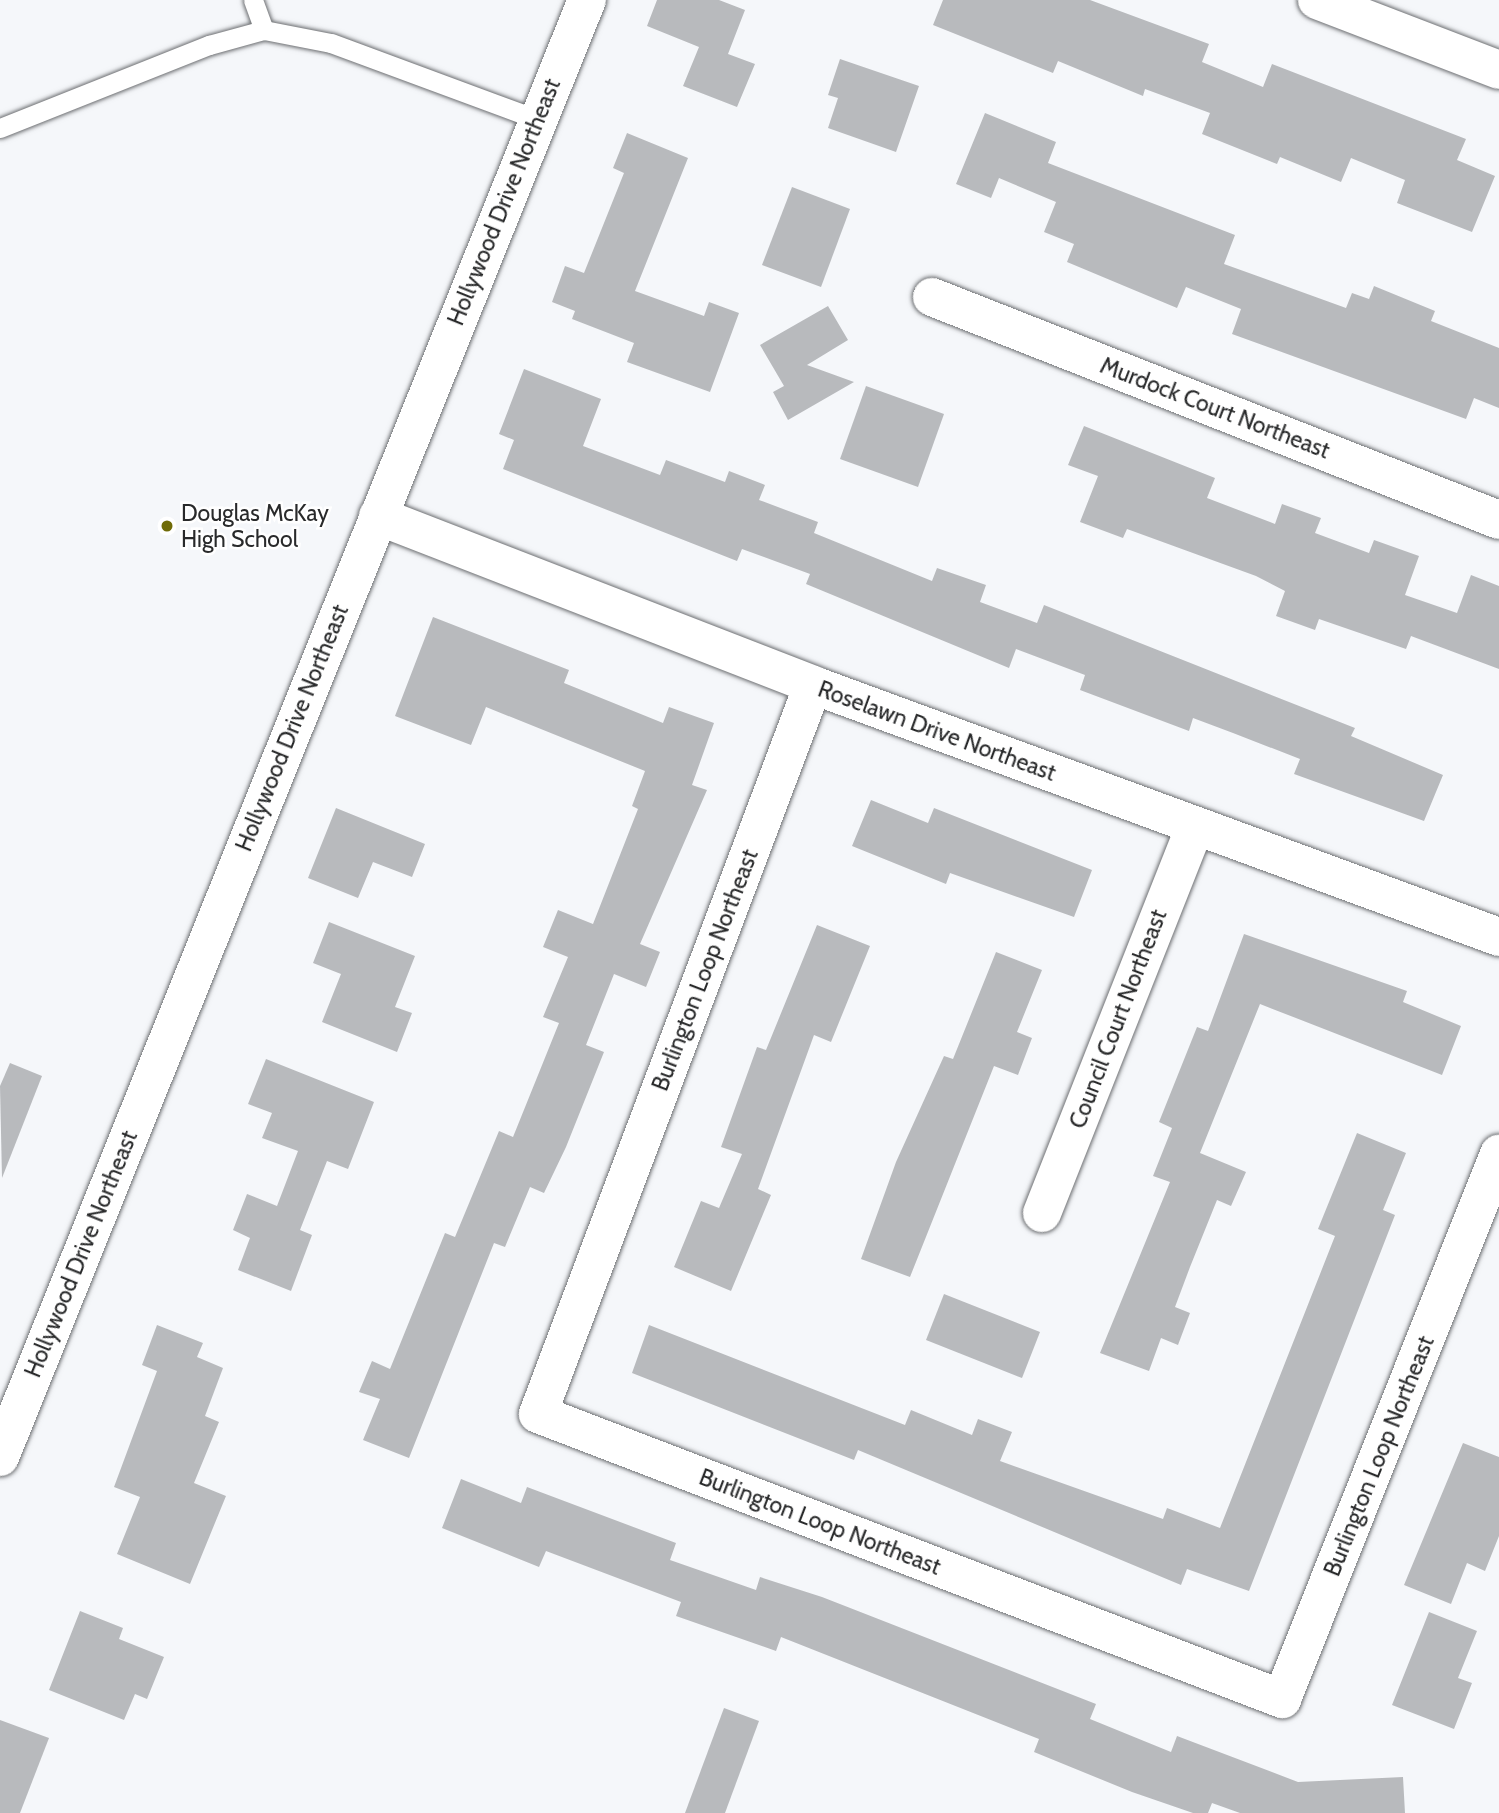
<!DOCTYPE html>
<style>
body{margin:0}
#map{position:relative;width:1499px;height:1813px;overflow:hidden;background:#f5f7fa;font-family:Cabin,sans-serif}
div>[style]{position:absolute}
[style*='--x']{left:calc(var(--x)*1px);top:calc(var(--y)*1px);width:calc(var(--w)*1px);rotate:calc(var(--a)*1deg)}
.building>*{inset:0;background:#b8babd}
.roads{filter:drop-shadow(0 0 2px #6d6f72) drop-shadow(0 0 2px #6d6f72)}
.lane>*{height:19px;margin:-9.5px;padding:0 9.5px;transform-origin:9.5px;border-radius:9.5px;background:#fff}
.street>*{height:38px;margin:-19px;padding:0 19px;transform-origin:19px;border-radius:19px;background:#fff}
.secondary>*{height:38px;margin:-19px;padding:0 19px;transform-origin:19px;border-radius:19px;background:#fff}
.dots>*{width:19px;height:19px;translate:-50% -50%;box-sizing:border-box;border:4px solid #fff;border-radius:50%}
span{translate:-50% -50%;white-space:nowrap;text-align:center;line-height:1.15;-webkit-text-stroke:5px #fff;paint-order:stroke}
.street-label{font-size:23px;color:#292a2b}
.poi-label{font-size:23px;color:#292a2b}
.left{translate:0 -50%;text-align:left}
</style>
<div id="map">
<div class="building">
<div style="clip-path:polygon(657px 0,719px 0,745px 10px,728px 54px,755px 64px,737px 107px,683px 86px,699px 47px,647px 26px)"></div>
<div style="clip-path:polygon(943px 0,1090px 0,1209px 44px,1202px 62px,1263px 87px,1272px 64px,1466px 139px,1457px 160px,1495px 176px,1472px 232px,1397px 203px,1405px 180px,1351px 158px,1341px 182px,1280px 157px,1277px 164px,1202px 134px,1210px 113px,1145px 89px,1143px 96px,1058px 61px,1053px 73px,933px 25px)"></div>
<div style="clip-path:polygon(840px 59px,919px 86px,896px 152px,828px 128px,838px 98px,828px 95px)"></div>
<div style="clip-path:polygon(985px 113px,1056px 142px,1048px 163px,1235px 235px,1224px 264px,1346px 308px,1352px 293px,1369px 299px,1374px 286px,1435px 311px,1431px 321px,1499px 348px,1499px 408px,1474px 398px,1466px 419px,1232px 334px,1241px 309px,1186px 287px,1177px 308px,1067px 262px,1074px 244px,1044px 232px,1056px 202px,999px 178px,991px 198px,956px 184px)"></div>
<div style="clip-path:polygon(627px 133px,688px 158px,635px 291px,704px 316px,709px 302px,739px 313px,710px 392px,627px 362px,634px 343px,572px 319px,575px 311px,552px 302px,565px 266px,584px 273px,624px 173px,613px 168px)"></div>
<div style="clip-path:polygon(792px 187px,850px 209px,821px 287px,762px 265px)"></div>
<div style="clip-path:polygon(828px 306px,848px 340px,807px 365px,854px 382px,788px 420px,773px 392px,784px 386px,760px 345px)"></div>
<div style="clip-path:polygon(524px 369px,601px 399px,583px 446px,660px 475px,666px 460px,725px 482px,729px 471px,765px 485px,759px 500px,818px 522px,814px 533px,932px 581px,937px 568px,986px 585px,980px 602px,1037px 623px,1044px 605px,1355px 728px,1351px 736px,1443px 775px,1424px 821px,1294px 774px,1300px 759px,1233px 733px,1193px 718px,1189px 731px,1080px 690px,1085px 675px,1016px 649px,1009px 668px,806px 584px,810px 574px,742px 549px,737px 561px,503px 469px,514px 440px,499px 434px)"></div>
<div style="clip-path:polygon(866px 386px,944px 414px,918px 487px,840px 459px)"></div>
<div style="clip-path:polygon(1084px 426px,1215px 478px,1207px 498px,1275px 524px,1282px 504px,1321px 518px,1315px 533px,1369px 553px,1374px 540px,1419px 556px,1405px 595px,1457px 613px,1471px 575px,1499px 586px,1499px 669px,1411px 636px,1406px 649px,1319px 619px,1315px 630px,1276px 616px,1285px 591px,1256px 576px,1127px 529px,1123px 538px,1080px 522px,1098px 476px,1068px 465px)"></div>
<div style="clip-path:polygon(433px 617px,569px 670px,564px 683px,663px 723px,669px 707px,714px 723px,692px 785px,707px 790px,640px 944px,660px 952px,646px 987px,614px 974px,586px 1045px,604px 1052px,566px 1147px,544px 1193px,530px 1187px,505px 1247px,494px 1243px,409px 1458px,363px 1440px,380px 1399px,359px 1392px,372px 1361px,390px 1369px,445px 1233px,455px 1237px,499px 1131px,513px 1137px,559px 1023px,543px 1017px,568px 957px,543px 947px,558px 910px,593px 924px,638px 809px,632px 806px,645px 771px,486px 707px,471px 745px,395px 716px)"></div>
<div style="clip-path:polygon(871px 800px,928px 823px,934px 808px,1092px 870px,1074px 917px,950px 873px,946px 884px,852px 846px)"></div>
<div style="clip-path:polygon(336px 808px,425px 844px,412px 877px,373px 862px,358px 898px,308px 878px)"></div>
<div style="clip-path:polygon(329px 922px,415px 956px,395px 1007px,412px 1013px,397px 1052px,322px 1022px,341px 974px,313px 963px)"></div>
<div style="clip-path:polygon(817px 925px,870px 946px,831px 1042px,814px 1035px,758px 1189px,771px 1195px,731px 1291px,674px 1267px,701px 1201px,719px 1208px,742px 1154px,721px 1147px,757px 1047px,766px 1050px)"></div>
<div style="clip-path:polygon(1244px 934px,1407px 991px,1403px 1002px,1461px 1026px,1442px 1075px,1260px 1004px,1200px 1153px,1246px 1172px,1231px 1206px,1217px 1200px,1190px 1267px,1175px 1307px,1190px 1313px,1178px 1345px,1161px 1338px,1149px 1371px,1100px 1353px,1170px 1182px,1153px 1176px,1172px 1128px,1159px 1122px,1197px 1027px,1208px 1031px)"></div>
<div style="clip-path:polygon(996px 952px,1042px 970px,1017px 1032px,1032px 1038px,1018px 1075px,994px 1066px,910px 1277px,861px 1259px,896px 1162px,944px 1056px,953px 1059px)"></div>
<div style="clip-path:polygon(266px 1059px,374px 1102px,348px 1169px,327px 1161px,300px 1230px,312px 1235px,291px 1291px,238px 1270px,250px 1238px,233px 1230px,247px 1194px,277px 1206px,298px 1151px,262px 1138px,272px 1113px,248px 1104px)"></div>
<div style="clip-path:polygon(10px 1063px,42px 1076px,2px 1178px,0 1086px)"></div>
<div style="clip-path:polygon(1357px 1133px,1406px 1153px,1383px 1210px,1395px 1215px,1249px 1591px,1187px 1569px,1181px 1585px,858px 1450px,854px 1460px,632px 1373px,649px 1325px,905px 1425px,911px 1410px,972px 1435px,978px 1419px,1012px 1432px,1000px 1461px,1163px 1519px,1167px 1508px,1220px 1528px,1335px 1236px,1318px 1229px)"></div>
<div style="clip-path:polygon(944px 1294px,1040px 1332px,1022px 1378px,926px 1340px)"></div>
<div style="clip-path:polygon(157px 1325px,203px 1343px,197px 1357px,223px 1368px,205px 1416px,219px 1422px,194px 1483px,226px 1496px,190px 1584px,117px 1554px,140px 1497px,114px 1487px,157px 1371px,142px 1365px)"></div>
<div style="clip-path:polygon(1463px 1443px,1499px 1457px,1499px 1536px,1485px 1571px,1467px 1563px,1451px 1604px,1404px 1585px)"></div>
<div style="clip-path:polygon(461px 1479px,521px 1503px,527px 1487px,676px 1543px,670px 1560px,756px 1590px,760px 1577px,822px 1597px,1096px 1704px,1090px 1719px,1171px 1752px,1177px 1736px,1298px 1782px,1403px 1777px,1405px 1813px,1240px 1813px,1212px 1803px,1208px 1813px,1193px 1813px,1132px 1792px,1034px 1752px,1039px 1739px,781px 1637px,776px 1651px,676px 1616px,681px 1602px,546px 1551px,539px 1567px,442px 1528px)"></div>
<div style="clip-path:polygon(80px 1611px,123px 1628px,119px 1639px,164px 1657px,147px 1699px,135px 1694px,124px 1720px,49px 1690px)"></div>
<div style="clip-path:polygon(1429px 1612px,1477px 1631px,1458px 1678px,1472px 1683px,1454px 1729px,1392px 1705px)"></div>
<div style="clip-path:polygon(724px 1708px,759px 1721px,725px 1813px,685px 1813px)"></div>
<div style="clip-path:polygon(0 1720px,49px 1738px,20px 1813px,0 1813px)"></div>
</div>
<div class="roads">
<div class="lane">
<div style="--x:253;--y:0;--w:32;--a:70"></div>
<div style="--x:0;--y:128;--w:225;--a:-21.7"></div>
<div style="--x:209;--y:45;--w:57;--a:-15.3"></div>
<div style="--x:264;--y:30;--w:68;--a:11"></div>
<div style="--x:331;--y:43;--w:219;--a:20.3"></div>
</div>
<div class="street">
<div style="--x:1317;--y:0;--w:195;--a:21"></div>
<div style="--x:932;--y:297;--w:609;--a:21.47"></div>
<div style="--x:378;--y:516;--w:467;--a:21.2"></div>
<div style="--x:813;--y:685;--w:731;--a:20.17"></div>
<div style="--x:813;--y:685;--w:779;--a:110.67"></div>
<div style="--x:538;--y:1414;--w:797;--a:20.96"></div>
<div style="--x:1282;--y:1699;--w:587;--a:-68.29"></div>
<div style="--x:1042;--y:1213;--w:416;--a:-68.4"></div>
</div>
<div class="secondary">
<div style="--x:0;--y:1457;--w:1571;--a:-68.06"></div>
</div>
</div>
<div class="dots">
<div style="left:167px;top:526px;background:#6f6b07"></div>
</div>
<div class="street-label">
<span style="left:504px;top:202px;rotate:-68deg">Hollywood Drive Northeast</span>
<span style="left:1215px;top:408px;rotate:21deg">Murdock Court Northeast</span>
<span style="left:292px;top:728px;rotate:-68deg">Hollywood Drive Northeast</span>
<span style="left:937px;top:731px;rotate:20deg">Roselawn Drive Northeast</span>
<span style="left:705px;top:970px;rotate:-69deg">Burlington Loop Northeast</span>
<span style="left:1118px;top:1019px;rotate:-69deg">Council Court Northeast</span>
<span style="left:81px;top:1254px;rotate:-68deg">Hollywood Drive Northeast</span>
<span style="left:1379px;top:1456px;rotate:-68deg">Burlington Loop Northeast</span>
<span style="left:820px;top:1522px;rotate:21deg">Burlington Loop Northeast</span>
</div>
<div class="poi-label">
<span class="left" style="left:181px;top:526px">Douglas McKay<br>High School</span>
</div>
</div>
